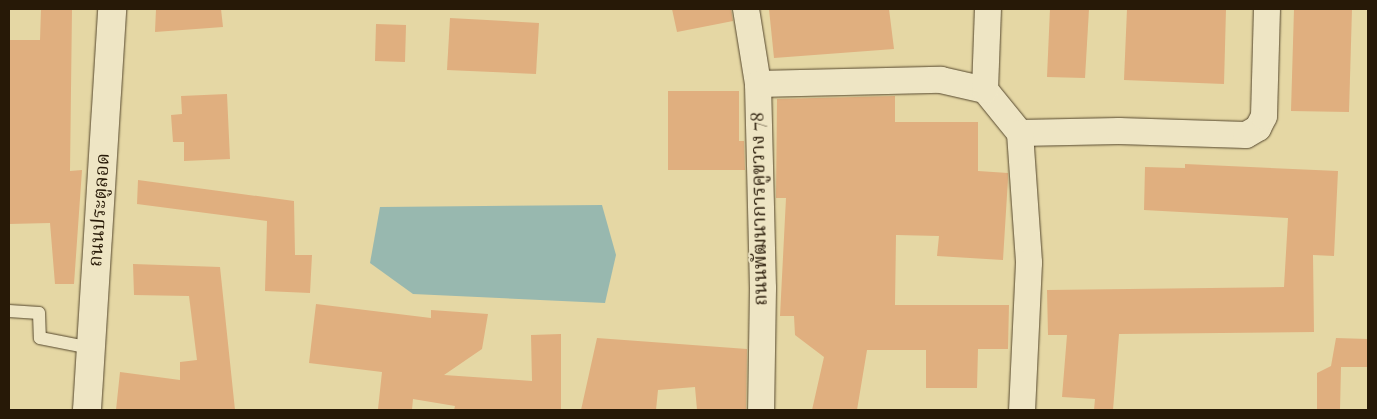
<!DOCTYPE html>
<meta charset="utf-8">
<style>
body{margin:0}
#map{position:relative;width:1377px;height:419px;overflow:hidden;background:#e5d7a4;font-family:"IM FELL French Canon","Noto Serif Thai",serif}
div>[style]{position:absolute}
[style*='--x']{left:calc(var(--x)*1px);top:calc(var(--y)*1px);width:calc(var(--w)*1px);rotate:calc(var(--a)*1deg)}
.water>*{inset:0;background:#98b8af}
.building>*{inset:0;background:#e0af7f}
.roads{filter:drop-shadow(0 0 1px #56482e) drop-shadow(0 0 1px #56482e)}
.lane>*{height:12px;margin:-6px;padding:0 6px;transform-origin:6px;border-radius:6px;background:#eee5c4}
.street>*{height:26px;margin:-13px;padding:0 13px;transform-origin:13px;border-radius:13px;background:#eee5c4}
.secondary>*{height:28px;margin:-14px;padding:0 14px;transform-origin:14px;border-radius:14px;background:#eee5c4}
span{translate:-50% -50%;white-space:nowrap;text-align:center;line-height:1.15;-webkit-text-stroke:4px #eee5c4;paint-order:stroke}
.street-label{font-size:19px;color:#271907}
.frame{position:absolute;inset:0;border:10px solid #271907;pointer-events:none}
</style>
<div id="map">
<div class="water">
<div style="clip-path:polygon(602px 205px,616px 255px,605px 303px,413px 294px,370px 263px,380px 207px)"></div>
</div>
<div class="building">
<div style="clip-path:polygon(41px 9px,72px 9px,70px 171px,82px 170px,74px 284px,55px 284px,50px 223px,9px 224px,9px 40px,40px 40px)"></div>
<div style="clip-path:polygon(156px 9px,221px 9px,223px 27px,155px 32px)"></div>
<div style="clip-path:polygon(672px 9px,731px 9px,733px 21px,677px 32px)"></div>
<div style="clip-path:polygon(769px 9px,889px 9px,894px 49px,774px 58px)"></div>
<div style="clip-path:polygon(1050px 9px,1089px 9px,1085px 78px,1047px 77px)"></div>
<div style="clip-path:polygon(1127px 9px,1226px 9px,1224px 84px,1124px 80px)"></div>
<div style="clip-path:polygon(1294px 9px,1352px 9px,1349px 112px,1291px 111px)"></div>
<div style="clip-path:polygon(450px 18px,539px 23px,536px 74px,447px 70px)"></div>
<div style="clip-path:polygon(376px 24px,406px 25px,405px 62px,375px 61px)"></div>
<div style="clip-path:polygon(668px 91px,739px 91px,739px 141px,744px 141px,745px 170px,668px 170px)"></div>
<div style="clip-path:polygon(227px 94px,230px 159px,184px 161px,184px 142px,173px 142px,171px 115px,182px 114px,181px 96px)"></div>
<div style="clip-path:polygon(895px 96px,895px 122px,978px 122px,978px 171px,1008px 173px,1008px 179px,1003px 260px,937px 256px,939px 236px,896px 235px,895px 305px,1009px 305px,1008px 349px,978px 349px,977px 388px,926px 388px,926px 350px,867px 350px,857px 410px,812px 410px,824px 357px,795px 335px,794px 316px,780px 316px,786px 198px,776px 198px,777px 99px)"></div>
<div style="clip-path:polygon(1185px 164px,1338px 171px,1334px 256px,1313px 255px,1314px 332px,1119px 334px,1113px 410px,1094px 410px,1095px 399px,1062px 397px,1067px 335px,1048px 335px,1047px 290px,1284px 287px,1288px 218px,1144px 210px,1145px 167px,1185px 168px)"></div>
<div style="clip-path:polygon(138px 180px,294px 201px,295px 255px,312px 255px,310px 293px,265px 291px,267px 221px,137px 204px)"></div>
<div style="clip-path:polygon(133px 264px,220px 267px,235px 410px,116px 410px,120px 372px,180px 380px,180px 362px,197px 360px,189px 296px,134px 295px)"></div>
<div style="clip-path:polygon(316px 304px,431px 318px,431px 310px,488px 314px,482px 349px,444px 375px,532px 381px,531px 335px,561px 334px,561px 410px,454px 410px,455px 406px,413px 399px,412px 410px,378px 409px,382px 372px,309px 363px)"></div>
<div style="clip-path:polygon(597px 338px,747px 349px,746px 410px,697px 410px,695px 387px,658px 390px,656px 410px,581px 410px)"></div>
<div style="clip-path:polygon(1336px 338px,1368px 339px,1368px 367px,1341px 367px,1340px 410px,1317px 410px,1317px 373px,1331px 366px)"></div>
</div>
<div class="roads">
<div class="lane">
<div style="--x:9;--y:311;--w:30;--a:4"></div>
<div style="--x:39;--y:313;--w:25;--a:88"></div>
<div style="--x:40;--y:338;--w:52;--a:11.1"></div>
</div>
<div class="street">
<div style="--x:746;--y:9;--w:76;--a:80.9"></div>
<div style="--x:758;--y:84;--w:204;--a:88.6"></div>
<div style="--x:763;--y:288;--w:122;--a:90.9"></div>
<div style="--x:758;--y:84;--w:183;--a:-1.3"></div>
<div style="--x:941;--y:80;--w:45;--a:12.8"></div>
<div style="--x:985;--y:90;--w:55;--a:50.9"></div>
<div style="--x:1020;--y:133;--w:99;--a:-1.2"></div>
<div style="--x:1119;--y:131;--w:127;--a:1.8"></div>
<div style="--x:1246;--y:135;--w:14;--a:-30"></div>
<div style="--x:1258;--y:128;--w:13;--a:-63"></div>
<div style="--x:1264;--y:116;--w:107;--a:-88.4"></div>
<div style="--x:985;--y:90;--w:81;--a:-87.9"></div>
<div style="--x:1020;--y:133;--w:130;--a:86"></div>
<div style="--x:1029;--y:263;--w:147;--a:92.7"></div>
</div>
<div class="secondary">
<div style="--x:87;--y:410;--w:402;--a:-86.4"></div>
</div>
</div>
<div class="street-label">
<span style="left:760px;top:209px;rotate:-91deg">ถนนพัฒนาการคูขวาง 78</span>
<span style="left:100px;top:210px;rotate:-86deg">ถนนประตูลอด</span>
</div>
<div class="frame"></div>
</div>
